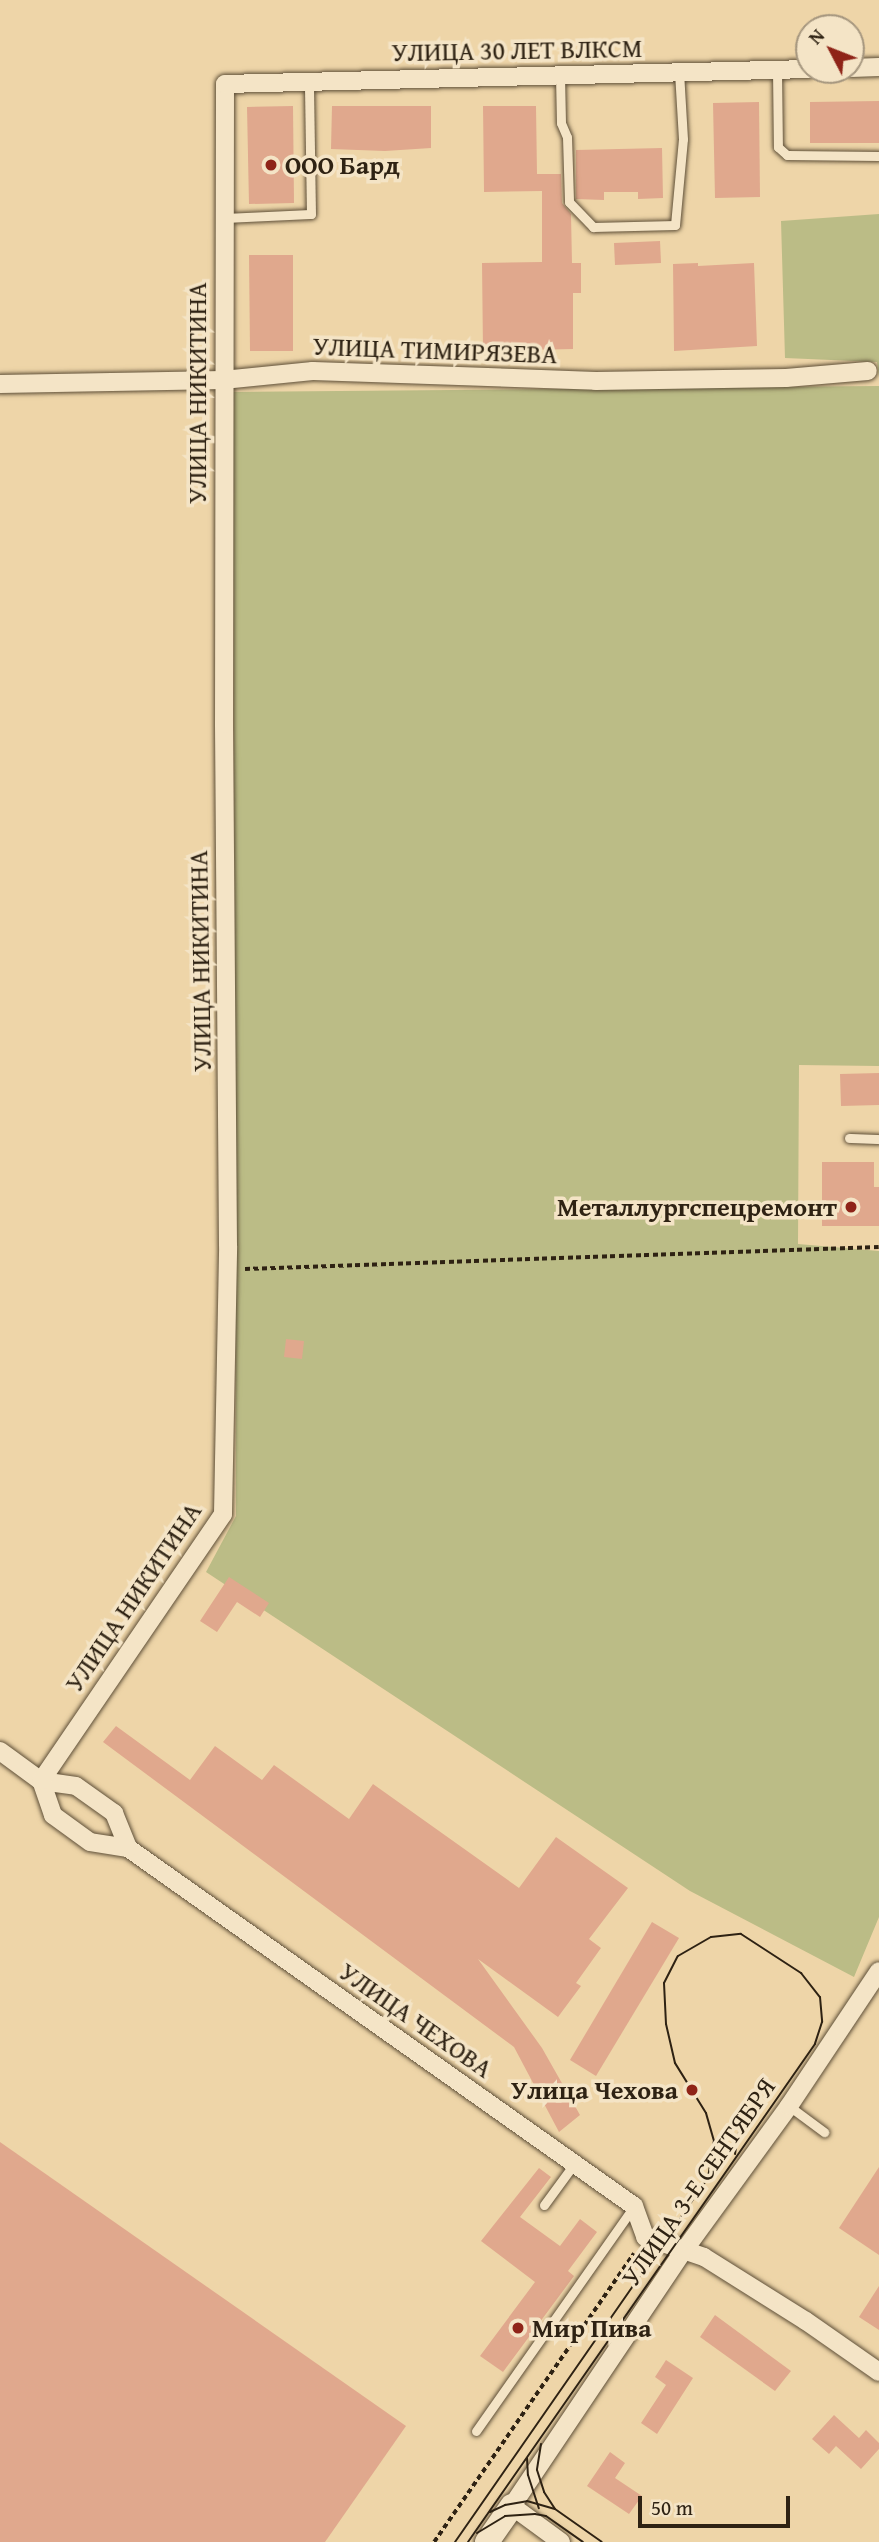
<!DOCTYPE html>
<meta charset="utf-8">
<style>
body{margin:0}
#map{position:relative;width:879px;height:2542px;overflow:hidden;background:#eed5a8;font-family:"Gentium Book Plus",serif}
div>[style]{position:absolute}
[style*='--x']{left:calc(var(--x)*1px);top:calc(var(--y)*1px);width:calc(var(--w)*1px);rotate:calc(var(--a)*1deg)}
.green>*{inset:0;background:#bbbc86}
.building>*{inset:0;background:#e0a88d}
.path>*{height:3.5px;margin-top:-1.75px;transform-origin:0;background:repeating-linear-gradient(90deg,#2e2213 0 5px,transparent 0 8.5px)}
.roads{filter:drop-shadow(0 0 2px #5e4f38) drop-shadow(0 0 2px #5e4f38)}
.lane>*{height:9px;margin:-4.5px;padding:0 4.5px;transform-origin:4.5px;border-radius:4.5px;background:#f4e4c6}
.street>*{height:18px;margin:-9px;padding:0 9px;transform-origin:9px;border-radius:9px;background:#f4e4c6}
.secondary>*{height:24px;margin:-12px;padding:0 12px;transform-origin:12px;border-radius:12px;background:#f4e4c6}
.tram>*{height:2px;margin:-1px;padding:0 1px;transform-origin:1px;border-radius:1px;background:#2e2213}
.dots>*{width:19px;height:19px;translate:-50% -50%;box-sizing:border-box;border:4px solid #f4e4c6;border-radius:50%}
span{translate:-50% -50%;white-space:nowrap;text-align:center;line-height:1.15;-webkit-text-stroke:7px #f4e4c6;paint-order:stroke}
.street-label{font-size:26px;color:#2e2213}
.poi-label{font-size:26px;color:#2e2213;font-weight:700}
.left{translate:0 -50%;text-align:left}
.right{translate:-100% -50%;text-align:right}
.north{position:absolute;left:795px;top:14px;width:70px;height:70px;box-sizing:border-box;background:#f4e4c6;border:2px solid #a5967e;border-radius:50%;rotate:312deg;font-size:19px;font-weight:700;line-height:28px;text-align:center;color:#2e2213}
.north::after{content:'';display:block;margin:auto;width:24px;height:32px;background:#8f2418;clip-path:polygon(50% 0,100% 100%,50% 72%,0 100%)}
.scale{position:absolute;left:638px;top:2496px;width:152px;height:32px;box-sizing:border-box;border:4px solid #2e2213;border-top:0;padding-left:9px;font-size:21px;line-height:24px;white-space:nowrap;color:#2e2213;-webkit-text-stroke:5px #f4e4c6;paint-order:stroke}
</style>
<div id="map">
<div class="green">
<div style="clip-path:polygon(879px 214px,879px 377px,877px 362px,785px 358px,781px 221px)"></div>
<div style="clip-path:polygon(879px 386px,879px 1066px,799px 1065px,798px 1244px,879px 1251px,879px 1917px,854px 1977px,690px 1891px,206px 1572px,236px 1516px,233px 392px)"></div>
</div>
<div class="building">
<div style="clip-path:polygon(879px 101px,879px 143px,810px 143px,810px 102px)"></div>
<div style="clip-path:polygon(759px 102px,760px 197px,715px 198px,713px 103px)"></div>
<div style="clip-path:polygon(293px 106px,294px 203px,249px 204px,247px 107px)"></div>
<div style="clip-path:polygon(332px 106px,431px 106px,431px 148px,385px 151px,331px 149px)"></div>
<div style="clip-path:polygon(483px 106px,536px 106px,537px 174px,561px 174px,562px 203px,571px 214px,572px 263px,581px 263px,581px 293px,573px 293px,573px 349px,483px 351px,482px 263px,542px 262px,542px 191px,484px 192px)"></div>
<div style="clip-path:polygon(662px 148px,663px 198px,638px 199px,638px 192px,604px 192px,604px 200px,576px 199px,576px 150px)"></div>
<div style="clip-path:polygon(660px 241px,661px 263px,615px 265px,614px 243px)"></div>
<div style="clip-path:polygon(249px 255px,293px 255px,293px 351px,250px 351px)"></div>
<div style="clip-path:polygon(698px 263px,698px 266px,754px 263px,757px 346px,674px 351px,673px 264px)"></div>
<div style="clip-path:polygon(879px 1073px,879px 1105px,841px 1106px,840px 1074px)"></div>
<div style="clip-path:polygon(822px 1162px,874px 1162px,874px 1187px,879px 1187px,879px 1226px,822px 1226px)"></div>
<div style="clip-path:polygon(286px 1339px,304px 1341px,302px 1359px,284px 1357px)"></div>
<div style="clip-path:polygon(229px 1577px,269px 1603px,260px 1617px,237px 1602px,217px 1632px,200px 1621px)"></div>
<div style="clip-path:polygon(116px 1726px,190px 1780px,215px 1746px,262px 1780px,274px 1765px,349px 1819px,373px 1784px,519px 1888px,556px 1837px,628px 1888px,589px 1939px,601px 1948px,576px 1983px,581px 1986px,558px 2017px,478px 1959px,542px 2048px,580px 2115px,559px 2132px,514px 2047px,103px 1742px)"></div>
<div style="clip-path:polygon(652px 1922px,679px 1938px,596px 2076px,570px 2060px)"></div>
<div style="clip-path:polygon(0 2142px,406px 2426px,325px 2542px,0 2542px)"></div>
<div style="clip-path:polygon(879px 2167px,879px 2255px,839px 2228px)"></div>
<div style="clip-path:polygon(539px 2168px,551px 2177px,520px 2217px,560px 2246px,580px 2219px,597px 2232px,568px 2271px,574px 2276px,503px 2372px,480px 2356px,535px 2282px,481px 2241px)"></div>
<div style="clip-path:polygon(879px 2286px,879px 2330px,859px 2317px)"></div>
<div style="clip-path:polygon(715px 2315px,791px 2371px,775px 2391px,700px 2337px)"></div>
<div style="clip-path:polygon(666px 2360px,693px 2378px,657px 2434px,641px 2423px,666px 2385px,655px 2377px)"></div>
<div style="clip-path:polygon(834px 2415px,859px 2438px,866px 2430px,879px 2443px,879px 2449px,861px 2469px,836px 2446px,829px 2454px,812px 2439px)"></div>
<div style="clip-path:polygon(610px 2452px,625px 2463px,615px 2478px,642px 2496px,629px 2514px,587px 2486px)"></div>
</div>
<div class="path">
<div style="--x:245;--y:1269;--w:634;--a:-1.99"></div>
<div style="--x:434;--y:2542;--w:351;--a:-55.3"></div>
</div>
<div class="roads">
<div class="lane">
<div style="--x:777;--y:70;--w:77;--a:89.3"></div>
<div style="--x:778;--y:147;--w:12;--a:42"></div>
<div style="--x:787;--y:155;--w:92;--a:0.6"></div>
<div style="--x:560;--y:75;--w:48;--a:88.8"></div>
<div style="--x:561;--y:123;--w:15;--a:67"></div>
<div style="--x:567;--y:137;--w:65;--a:88.2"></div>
<div style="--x:569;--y:202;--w:35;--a:46"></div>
<div style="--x:593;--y:227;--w:82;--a:-1.4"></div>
<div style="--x:675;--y:225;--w:86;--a:-84.7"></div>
<div style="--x:683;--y:139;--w:67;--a:-93.4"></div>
<div style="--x:224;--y:218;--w:87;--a:-2.6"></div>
<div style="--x:311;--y:214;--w:132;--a:-90.9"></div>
<div style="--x:849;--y:1138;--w:30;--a:2"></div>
<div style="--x:789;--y:2106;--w:44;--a:36.6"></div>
<div style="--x:544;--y:2205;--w:51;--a:-53.8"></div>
<div style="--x:476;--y:2431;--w:275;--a:-54.9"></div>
</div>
<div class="street">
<div style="--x:851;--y:68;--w:28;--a:-2"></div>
<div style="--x:0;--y:384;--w:223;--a:-1"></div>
<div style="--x:223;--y:380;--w:90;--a:-5.7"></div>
<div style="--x:313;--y:371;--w:283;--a:2"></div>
<div style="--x:596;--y:381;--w:190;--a:-0.9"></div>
<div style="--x:786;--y:378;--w:82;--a:-4.9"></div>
<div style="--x:0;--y:1751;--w:51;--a:36.2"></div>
<div style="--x:41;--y:1781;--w:35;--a:8"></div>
<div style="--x:76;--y:1786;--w:47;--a:35.4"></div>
<div style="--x:114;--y:1813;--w:38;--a:68"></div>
<div style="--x:128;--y:1848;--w:620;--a:35.28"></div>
<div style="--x:634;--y:2206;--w:33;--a:70"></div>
<div style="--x:645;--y:2237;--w:62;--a:18.7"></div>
<div style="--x:704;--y:2257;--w:120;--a:32.1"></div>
<div style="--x:806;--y:2321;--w:89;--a:34.9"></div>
<div style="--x:128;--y:1848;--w:38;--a:-171"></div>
<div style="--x:90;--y:1842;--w:46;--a:-143.9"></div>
<div style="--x:53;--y:1815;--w:36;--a:-109"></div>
<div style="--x:41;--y:1781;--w:323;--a:-55.7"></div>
<div style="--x:223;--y:1514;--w:268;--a:-88.9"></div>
<div style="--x:228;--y:1246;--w:522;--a:-90.44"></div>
<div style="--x:224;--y:724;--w:640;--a:-89.91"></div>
<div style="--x:225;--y:84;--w:584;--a:-1.47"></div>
<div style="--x:561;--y:2542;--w:61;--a:-143.7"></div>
<div style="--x:512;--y:2506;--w:306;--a:-56.1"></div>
<div style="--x:683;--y:2252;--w:180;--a:-54"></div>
<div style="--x:789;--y:2106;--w:162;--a:-56.3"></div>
</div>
<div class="secondary">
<div style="--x:487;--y:2542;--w:44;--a:-55.2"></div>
</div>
</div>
<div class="tram">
<div style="--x:735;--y:2154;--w:20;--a:-81"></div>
<div style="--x:738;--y:2134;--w:33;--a:-52"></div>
<div style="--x:541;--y:2444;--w:26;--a:99"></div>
<div style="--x:537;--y:2470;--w:23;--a:72"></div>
<div style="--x:544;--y:2492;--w:20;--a:57"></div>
<div style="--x:527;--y:2458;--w:17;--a:87"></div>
<div style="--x:528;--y:2475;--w:35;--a:72"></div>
<div style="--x:490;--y:2512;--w:17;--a:-25"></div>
<div style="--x:505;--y:2505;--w:22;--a:-10"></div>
<div style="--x:527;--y:2501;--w:29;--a:16"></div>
<div style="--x:555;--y:2509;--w:57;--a:35.1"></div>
<div style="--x:477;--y:2533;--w:33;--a:-31"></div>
<div style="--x:505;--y:2516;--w:30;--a:-4"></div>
<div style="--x:535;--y:2514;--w:11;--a:10"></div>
<div style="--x:546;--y:2516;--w:45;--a:35.1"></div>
<div style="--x:455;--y:2542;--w:443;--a:-55.2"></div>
<div style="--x:708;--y:2178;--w:37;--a:-81"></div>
<div style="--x:714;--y:2141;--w:29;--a:-106"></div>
<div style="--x:706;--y:2113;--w:59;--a:-121.8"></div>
<div style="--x:675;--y:2063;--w:40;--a:-103"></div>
<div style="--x:666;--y:2024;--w:41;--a:-92.8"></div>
<div style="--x:664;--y:1983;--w:30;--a:-63"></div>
<div style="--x:678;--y:1956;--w:38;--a:-30"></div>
<div style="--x:711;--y:1937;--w:30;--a:-6"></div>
<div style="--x:741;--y:1934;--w:72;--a:33"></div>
<div style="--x:801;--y:1973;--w:31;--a:52"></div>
<div style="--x:820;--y:1997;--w:25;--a:85"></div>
<div style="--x:822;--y:2022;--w:23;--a:108"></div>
<div style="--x:815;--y:2044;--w:607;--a:124.87"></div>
</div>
<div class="dots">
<div style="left:271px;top:165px;background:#8f2418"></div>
<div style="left:851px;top:1207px;background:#8f2418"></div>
<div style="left:692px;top:2090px;background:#8f2418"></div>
<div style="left:518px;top:2328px;background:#8f2418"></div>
</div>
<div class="street-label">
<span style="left:517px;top:50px;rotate:-1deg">УЛИЦА 30 ЛЕТ ВЛКСМ</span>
<span style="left:435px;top:350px;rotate:2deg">УЛИЦА ТИМИРЯЗЕВА</span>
<span style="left:197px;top:393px;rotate:-90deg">УЛИЦА НИКИТИНА</span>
<span style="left:200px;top:961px;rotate:-91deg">УЛИЦА НИКИТИНА</span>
<span style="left:133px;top:1597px;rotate:-56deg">УЛИЦА НИКИТИНА</span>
<span style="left:416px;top:2020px;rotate:35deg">УЛИЦА ЧЕХОВА</span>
<span style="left:698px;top:2182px;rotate:-55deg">УЛИЦА 3-Е СЕНТЯБРЯ</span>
</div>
<div class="poi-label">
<span class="left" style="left:285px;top:165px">ООО Бард</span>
<span class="right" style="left:837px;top:1207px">Металлургспецремонт</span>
<span class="right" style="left:678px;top:2090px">Улица Чехова</span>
<span class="left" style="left:532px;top:2328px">Мир Пива</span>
</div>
<div class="north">N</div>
<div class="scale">50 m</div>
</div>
